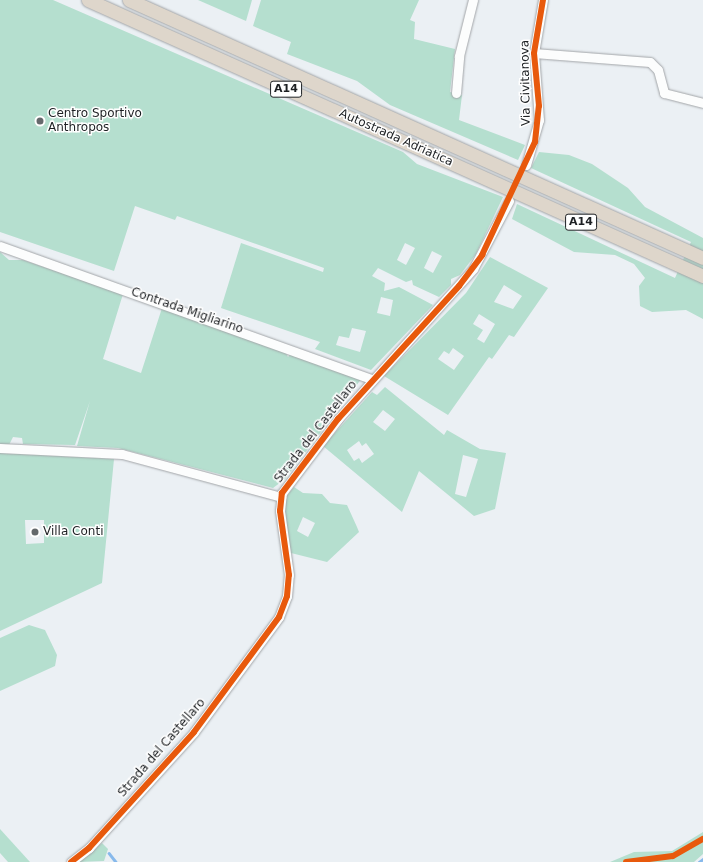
<!DOCTYPE html>
<style>
body{margin:0}
#map{position:relative;width:703px;height:862px;overflow:hidden;background:#ebf0f4;font-family:"DejaVu Sans",sans-serif}
div>[style]{position:absolute}
[style*='--x']{left:calc(var(--x)*1px);top:calc(var(--y)*1px);width:calc(var(--w)*1px);rotate:calc(var(--a)*1deg)}
.green>*{inset:0;background:#b5dfcf}
.stream>*{height:2.5px;margin:-1.25px;padding:0 1.25px;transform-origin:1.25px;border-radius:1.25px;background:#87b9eb}
.roads{filter:drop-shadow(0 0 1px #a2a5a8) drop-shadow(0 0 1px #a2a5a8)}
.minor>*{height:9px;margin:-4.5px;padding:0 4.5px;transform-origin:4.5px;border-radius:4.5px;background:#fcfdfd}
.highway>*{height:13px;margin:-6.5px;padding:0 6.5px;transform-origin:6.5px;border-radius:6.5px;background:#ded6cb}
.cycleway>*{height:6px;margin:-3px;padding:0 3px;transform-origin:3px;border-radius:3px;background:#e8590c}
.dots>*{width:11px;height:11px;translate:-50% -50%;box-sizing:border-box;border:2px solid #fff;border-radius:50%}
span{translate:-50% -50%;white-space:nowrap;text-align:center;line-height:1.15;-webkit-text-stroke:3px #fff;paint-order:stroke}
.shield-label span{padding:1px 3px;background:#fff;border:1px solid;border-radius:3px;-webkit-text-stroke-width:0}
.shield-label{font-size:11px;color:#1d2023;font-weight:700}
.street-label{font-size:12px;color:#1d2023}
.poi-label{font-size:12px;color:#1d2023}
.left{translate:0 -50%;text-align:left}
</style>
<div id="map">
<div class="green">
<div style="clip-path:polygon(evenodd,0 0,53px 0,403px 152px,417px 164px,503px 197px,476px 254px,460px 275px,451px 279px,451px 285px,439px 297px,413px 285px,412px 280px,406px 282px,378px 268px,372px 276px,385px 283px,384px 291px,399px 287px,433px 305px,371px 370px,315px 349px,320px 342px,221px 308px,241px 243px,323px 272px,324px 268px,177px 216px,175px 220px,135px 206px,114px 271px,0 232px,0 0,405px 243px,415px 248px,406px 265px,397px 260px,405px 243px,0 0,432px 251px,442px 256px,433px 273px,424px 268px,432px 251px,0 0,381px 297px,393px 300px,390px 316px,377px 313px,381px 297px,0 0,352px 328px,366px 331px,360px 352px,336px 345px,339px 336px,349px 338px,352px 328px)"></div>
<div style="clip-path:polygon(198px 0,252px 0,246px 21px)"></div>
<div style="clip-path:polygon(261px 0,419px 0,410px 20px,415px 22px,414px 39px,455px 49px,450px 92px,462px 95px,459px 120px,525px 145px,518px 160px,390px 105px,357px 81px,287px 54px,291px 42px,253px 26px)"></div>
<div style="clip-path:polygon(539px 152px,569px 155px,592px 164px,628px 188px,645px 207px,703px 238px,703px 319px,686px 310px,652px 312px,640px 306px,639px 286px,645px 278px,634px 264px,615px 255px,574px 252px,512px 219px,517px 204px,675px 278px,691px 242px,531px 168px)"></div>
<div style="clip-path:polygon(0 252px,9px 260px,23px 260px,123px 294px,103px 359px,141px 373px,162px 308px,285px 351px,288px 357px,291px 353px,362px 378px,285px 479px,273px 488px,118px 448px,77px 446px,90px 401px,75px 445px,23px 444px,22px 438px,13px 437px,9px 445px,0 444px)"></div>
<div style="clip-path:polygon(evenodd,490px 257px,548px 288px,514px 337px,509px 335px,492px 359px,489px 357px,448px 415px,384px 376px,466px 293px,490px 257px,504px 285px,522px 296px,513px 309px,494px 302px,504px 285px,490px 257px,479px 314px,495px 324px,484px 343px,477px 339px,483px 330px,473px 324px,479px 314px,490px 257px,453px 348px,464px 356px,454px 370px,438px 359px,444px 351px,449px 354px,453px 348px)"></div>
<div style="clip-path:polygon(evenodd,385px 387px,444px 435px,447px 430px,480px 449px,506px 453px,495px 509px,474px 516px,419px 471px,402px 512px,323px 446px,372px 392px,377px 395px,385px 387px,383px 410px,395px 419px,385px 431px,373px 422px,383px 410px,385px 387px,359px 441px,362px 446px,366px 443px,374px 454px,362px 463px,359px 458px,354px 461px,347px 450px,359px 441px,385px 387px,463px 455px,478px 459px,466px 497px,455px 494px,463px 455px)"></div>
<div style="clip-path:polygon(evenodd,0 453px,114px 459px,102px 583px,0 631px,0 453px,25px 520px,44px 520px,44px 543px,26px 544px,25px 520px)"></div>
<div style="clip-path:polygon(evenodd,294px 487px,303px 493px,322px 494px,330px 503px,347px 505px,357px 527px,359px 532px,327px 562px,291px 553px,284px 511px,285px 498px,294px 487px,303px 517px,315px 523px,308px 537px,297px 531px,303px 517px)"></div>
<div style="clip-path:polygon(29px 625px,45px 630px,57px 655px,55px 666px,0 691px,0 638px)"></div>
<div style="clip-path:polygon(0 829px,30px 862px,8px 862px,0 853px)"></div>
<div style="clip-path:polygon(703px 832px,703px 854px,694px 862px,610px 862px,634px 852px,672px 851px)"></div>
<div style="clip-path:polygon(102px 843px,108px 849px,104px 861px,79px 862px)"></div>
</div>
<div class="stream">
<div style="--x:109;--y:853;--w:11;--a:52"></div>
<div style="--x:699;--y:862;--w:5;--a:-37"></div>
</div>
<div class="roads">
<div class="minor">
<div style="--x:534;--y:53;--w:116;--a:4.4"></div>
<div style="--x:650;--y:62;--w:11;--a:45"></div>
<div style="--x:658;--y:70;--w:24;--a:75"></div>
<div style="--x:664;--y:93;--w:40;--a:14.4"></div>
<div style="--x:456;--y:93;--w:37;--a:-85"></div>
<div style="--x:459;--y:56;--w:58;--a:-76"></div>
<div style="--x:526;--y:165;--w:47;--a:-73.9"></div>
<div style="--x:539;--y:120;--w:67;--a:-94.3"></div>
<div style="--x:534;--y:53;--w:54;--a:-80.4"></div>
<div style="--x:0;--y:246;--w:395;--a:19.7"></div>
<div style="--x:0;--y:448;--w:122;--a:2.8"></div>
<div style="--x:122;--y:454;--w:165;--a:15.1"></div>
<div style="--x:71;--y:862;--w:23;--a:-38"></div>
<div style="--x:89;--y:848;--w:156;--a:-47.8"></div>
<div style="--x:194;--y:732;--w:143;--a:-53.5"></div>
<div style="--x:279;--y:617;--w:22;--a:-69"></div>
<div style="--x:287;--y:596;--w:21;--a:-85"></div>
<div style="--x:289;--y:575;--w:65;--a:-98"></div>
<div style="--x:280;--y:511;--w:18;--a:-84"></div>
<div style="--x:282;--y:493;--w:93;--a:-52.9"></div>
<div style="--x:338;--y:419;--w:202;--a:-48"></div>
<div style="--x:473;--y:269;--w:77;--a:-62.1"></div>
</div>
<div class="highway">
<div style="--x:88;--y:0;--w:674;--a:24.17"></div>
<div style="--x:129;--y:0;--w:629;--a:24.2"></div>
</div>
</div>
<div class="cycleway">
<div style="--x:71;--y:862;--w:23;--a:-38"></div>
<div style="--x:89;--y:848;--w:156;--a:-47.8"></div>
<div style="--x:194;--y:732;--w:143;--a:-53.5"></div>
<div style="--x:279;--y:617;--w:22;--a:-69"></div>
<div style="--x:287;--y:596;--w:21;--a:-85"></div>
<div style="--x:289;--y:575;--w:65;--a:-98"></div>
<div style="--x:280;--y:511;--w:18;--a:-84"></div>
<div style="--x:282;--y:493;--w:93;--a:-52.9"></div>
<div style="--x:338;--y:419;--w:180;--a:-47.7"></div>
<div style="--x:459;--y:286;--w:39;--a:-53"></div>
<div style="--x:482;--y:255;--w:125;--a:-64.9"></div>
<div style="--x:535;--y:142;--w:36;--a:-84"></div>
<div style="--x:539;--y:106;--w:53;--a:-95.4"></div>
<div style="--x:534;--y:53;--w:54;--a:-80.4"></div>
<div style="--x:626;--y:862;--w:47;--a:-7.3"></div>
<div style="--x:673;--y:856;--w:34;--a:-30"></div>
</div>
<div class="dots">
<div style="left:40px;top:121px;background:#65696c"></div>
<div style="left:35px;top:532px;background:#65696c"></div>
</div>
<div class="shield-label">
<span style="left:286px;top:89px">A14</span>
<span style="left:581px;top:222px">A14</span>
</div>
<div class="street-label">
<span style="left:526px;top:83px;rotate:-91deg">Via Civitanova</span>
<span style="left:396px;top:138px;rotate:24deg">Autostrada Adriatica</span>
<span style="left:187px;top:311px;rotate:19deg">Contrada Migliarino</span>
<span style="left:316px;top:432px;rotate:-52deg">Strada del Castellaro</span>
<span style="left:162px;top:748px;rotate:-49deg">Strada del Castellaro</span>
</div>
<div class="poi-label">
<span class="left" style="left:48px;top:121px">Centro Sportivo<br>Anthropos</span>
<span class="left" style="left:43px;top:532px">Villa Conti</span>
</div>
</div>
